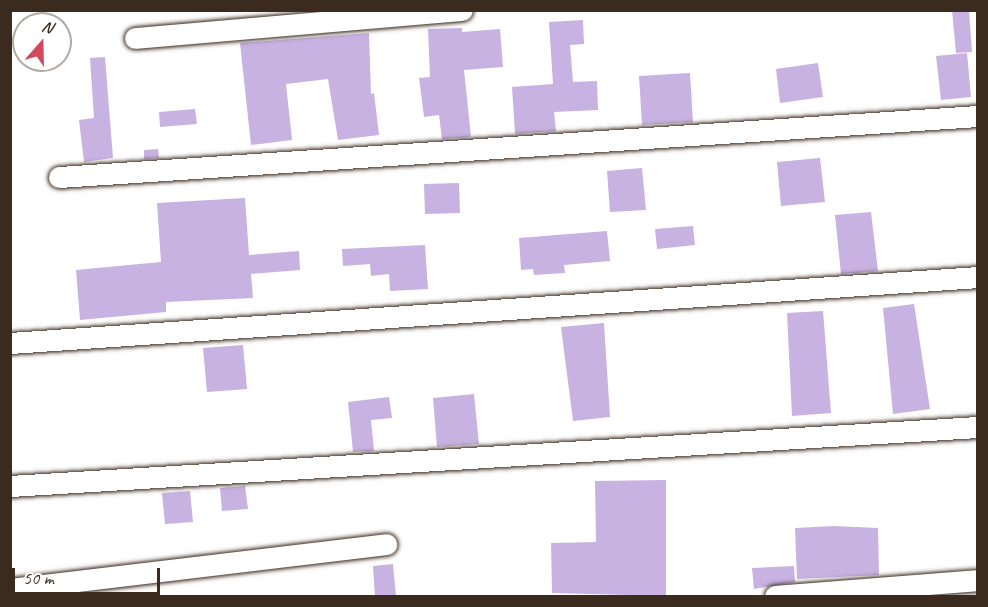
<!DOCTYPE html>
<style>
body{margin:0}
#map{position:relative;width:988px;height:607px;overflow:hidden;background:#fff;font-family:Caveat,sans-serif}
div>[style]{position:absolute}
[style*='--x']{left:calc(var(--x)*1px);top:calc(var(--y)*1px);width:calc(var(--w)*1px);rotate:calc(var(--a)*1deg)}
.building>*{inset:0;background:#c8b2e1}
.roads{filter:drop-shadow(0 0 2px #3b2a1e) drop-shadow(0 0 2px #3b2a1e)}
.minor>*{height:21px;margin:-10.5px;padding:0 10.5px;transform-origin:10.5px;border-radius:10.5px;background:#fff}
span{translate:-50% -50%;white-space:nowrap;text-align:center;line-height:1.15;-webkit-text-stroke:6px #fff;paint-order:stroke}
.frame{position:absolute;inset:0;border:12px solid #3b2a1e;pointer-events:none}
.north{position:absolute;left:12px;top:12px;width:60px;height:60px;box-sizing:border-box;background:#fff;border:2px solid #b1aaa5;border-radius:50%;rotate:20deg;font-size:16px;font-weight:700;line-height:24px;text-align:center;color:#3b2a1e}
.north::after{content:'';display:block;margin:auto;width:21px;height:27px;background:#d1495b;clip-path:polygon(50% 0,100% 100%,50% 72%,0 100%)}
.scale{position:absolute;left:12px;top:568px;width:148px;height:27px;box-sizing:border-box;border:3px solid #3b2a1e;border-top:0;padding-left:8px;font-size:18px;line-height:21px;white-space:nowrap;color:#3b2a1e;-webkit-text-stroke:4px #fff;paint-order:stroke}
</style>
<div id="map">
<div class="building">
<div style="clip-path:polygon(952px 10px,969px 10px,972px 52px,956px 53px)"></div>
<div style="clip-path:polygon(583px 20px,584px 44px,570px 45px,573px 82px,597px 81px,598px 110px,554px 112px,556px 131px,515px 134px,512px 87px,553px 84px,549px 22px)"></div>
<div style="clip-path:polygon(462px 28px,462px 32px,500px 29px,503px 67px,464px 70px,471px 137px,442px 139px,439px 115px,424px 117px,419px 78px,430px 77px,428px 29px)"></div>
<div style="clip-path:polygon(369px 33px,371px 94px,374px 93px,379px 135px,338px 140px,328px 79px,286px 84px,292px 140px,251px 145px,240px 43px)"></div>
<div style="clip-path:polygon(967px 53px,971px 97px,941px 100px,936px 56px)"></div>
<div style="clip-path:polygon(105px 57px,113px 158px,84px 162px,79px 120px,94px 118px,90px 58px)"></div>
<div style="clip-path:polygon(818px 63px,823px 97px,780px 103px,776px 69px)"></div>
<div style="clip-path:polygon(690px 73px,693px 122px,642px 125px,639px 76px)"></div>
<div style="clip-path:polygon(195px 109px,197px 124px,160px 127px,159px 112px)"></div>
<div style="clip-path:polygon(158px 149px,159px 158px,144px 159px,144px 150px)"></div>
<div style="clip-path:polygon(820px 158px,825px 202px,781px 206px,777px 162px)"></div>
<div style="clip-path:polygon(642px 168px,646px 210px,610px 212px,607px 171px)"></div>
<div style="clip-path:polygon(459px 183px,460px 213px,425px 214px,424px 184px)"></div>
<div style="clip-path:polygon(245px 198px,249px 255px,299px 251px,300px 270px,251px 274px,253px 298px,166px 302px,166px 312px,80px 320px,76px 270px,161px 262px,157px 203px)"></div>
<div style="clip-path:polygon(871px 212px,878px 271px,841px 274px,835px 215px)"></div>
<div style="clip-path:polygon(693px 226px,695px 245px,657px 249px,655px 229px)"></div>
<div style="clip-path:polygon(607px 231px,610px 261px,564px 265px,565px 273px,534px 275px,533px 269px,521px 270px,519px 238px)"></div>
<div style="clip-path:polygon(425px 245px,428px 289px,390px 291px,389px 274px,371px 276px,370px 264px,343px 266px,342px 249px)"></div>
<div style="clip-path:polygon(914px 304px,930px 409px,893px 414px,883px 308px)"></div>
<div style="clip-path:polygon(823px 311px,831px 413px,792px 416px,787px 313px)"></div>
<div style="clip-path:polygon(604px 323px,610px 417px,573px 421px,561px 327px)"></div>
<div style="clip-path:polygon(243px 345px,247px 389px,207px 392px,203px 348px)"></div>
<div style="clip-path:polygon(474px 394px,479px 444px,437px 447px,433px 398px)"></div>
<div style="clip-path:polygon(389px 397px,392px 418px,371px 420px,374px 451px,353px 452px,348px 402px)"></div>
<div style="clip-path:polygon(666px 480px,666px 596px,552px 593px,551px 543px,596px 542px,595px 481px)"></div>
<div style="clip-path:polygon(245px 486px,248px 509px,222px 511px,220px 488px)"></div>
<div style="clip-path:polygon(190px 491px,193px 522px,165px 524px,162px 493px)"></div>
<div style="clip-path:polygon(834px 526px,878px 528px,879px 575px,797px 579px,795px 528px)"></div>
<div style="clip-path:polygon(393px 564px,396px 597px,375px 597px,373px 566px)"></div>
<div style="clip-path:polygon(794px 566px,795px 582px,754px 589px,752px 568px)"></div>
</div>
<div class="roads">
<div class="minor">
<div style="--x:135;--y:38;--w:328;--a:-4.9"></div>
<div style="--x:59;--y:177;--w:921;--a:-3.8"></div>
<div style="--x:10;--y:343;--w:970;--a:-3.9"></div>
<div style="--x:10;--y:486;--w:970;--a:-3.49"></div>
<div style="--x:10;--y:589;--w:379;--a:-6.8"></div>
<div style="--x:775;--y:596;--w:204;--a:-4.5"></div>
</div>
</div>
<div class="frame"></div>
<div class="north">N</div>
<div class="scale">50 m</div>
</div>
